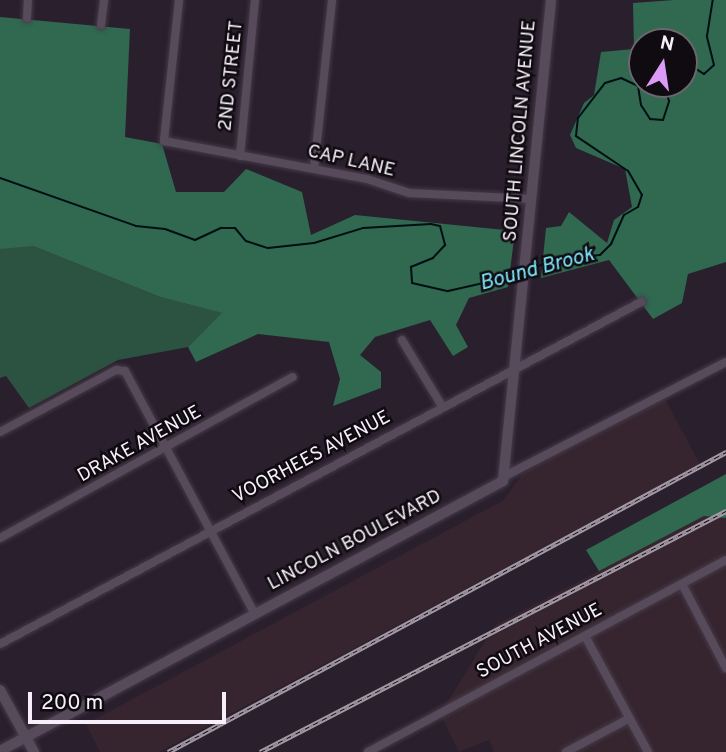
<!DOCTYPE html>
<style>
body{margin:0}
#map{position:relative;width:726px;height:752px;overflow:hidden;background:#2a1f2d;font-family:Overpass,sans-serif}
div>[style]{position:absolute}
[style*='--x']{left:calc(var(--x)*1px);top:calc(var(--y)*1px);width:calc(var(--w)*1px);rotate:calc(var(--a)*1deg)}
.industrial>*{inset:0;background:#36252f}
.green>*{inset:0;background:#2c5341}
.forest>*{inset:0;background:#306850}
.stream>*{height:2px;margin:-1px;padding:0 1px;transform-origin:1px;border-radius:1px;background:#000f13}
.roads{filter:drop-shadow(0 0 2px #453b47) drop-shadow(0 0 2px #453b47)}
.street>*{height:8px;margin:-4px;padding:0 4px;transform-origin:4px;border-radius:4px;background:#574b5b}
.secondary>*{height:10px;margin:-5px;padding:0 5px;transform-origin:5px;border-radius:5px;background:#574b5b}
.rail>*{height:4.5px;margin-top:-2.25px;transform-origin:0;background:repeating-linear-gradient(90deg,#100b11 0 5px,#a299a5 0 10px);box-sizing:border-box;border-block:2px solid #a299a5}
span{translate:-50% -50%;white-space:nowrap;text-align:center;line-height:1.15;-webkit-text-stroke:5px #100b11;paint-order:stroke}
.street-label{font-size:19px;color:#f7eff9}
.water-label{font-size:21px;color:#7ce6f9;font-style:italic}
.north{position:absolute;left:628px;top:28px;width:70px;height:70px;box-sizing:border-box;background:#100b11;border:2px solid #6c666e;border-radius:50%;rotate:12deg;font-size:19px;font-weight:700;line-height:28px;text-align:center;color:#f7eff9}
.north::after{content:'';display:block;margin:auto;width:24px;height:32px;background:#da9af6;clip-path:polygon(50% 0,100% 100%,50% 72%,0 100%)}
.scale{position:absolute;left:28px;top:692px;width:198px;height:32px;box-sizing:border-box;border:4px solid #f7eff9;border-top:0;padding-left:9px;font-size:21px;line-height:24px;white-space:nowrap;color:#f7eff9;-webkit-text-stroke:5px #100b11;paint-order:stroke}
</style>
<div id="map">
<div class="industrial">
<div style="clip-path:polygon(664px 397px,700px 464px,159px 752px,100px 752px,86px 724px,504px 500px,523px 473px)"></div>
<div style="clip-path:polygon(704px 516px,726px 518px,726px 752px,494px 752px,489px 740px,459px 752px,440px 714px,495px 625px)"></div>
</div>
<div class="green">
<div style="clip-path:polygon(8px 246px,33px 246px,160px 297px,223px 313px,188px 347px,118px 360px,29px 408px,6px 376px,0 378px,0 249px)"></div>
</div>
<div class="forest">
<div style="clip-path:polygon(evenodd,674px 0,726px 0,726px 262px,688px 274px,682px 303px,653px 319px,609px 260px,541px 278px,546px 228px,561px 226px,569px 212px,607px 243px,614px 220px,632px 207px,625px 169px,576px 148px,570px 135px,584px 103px,594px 95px,601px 52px,634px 49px,633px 3px,674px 0,642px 42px,684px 42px,684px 84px,642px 84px,642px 42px)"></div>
<div style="clip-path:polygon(0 17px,130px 29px,125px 137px,162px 144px,176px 192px,224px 192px,246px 169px,302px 192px,311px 235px,355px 215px,515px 231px,508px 287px,469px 298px,456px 325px,468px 347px,453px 356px,430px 320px,375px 337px,360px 355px,381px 372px,381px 388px,333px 406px,340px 379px,329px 342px,258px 334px,196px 362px,188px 347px,222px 313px,160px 297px,33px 246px,0 249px)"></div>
<div style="clip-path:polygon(726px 474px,726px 518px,704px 516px,599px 571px,586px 550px)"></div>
</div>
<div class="stream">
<div style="--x:684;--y:61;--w:24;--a:33"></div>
<div style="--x:704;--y:74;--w:13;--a:-42"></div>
<div style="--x:714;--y:65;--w:30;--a:-104"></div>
<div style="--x:707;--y:36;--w:36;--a:-81"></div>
<div style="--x:0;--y:178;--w:144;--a:19.4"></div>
<div style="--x:136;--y:226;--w:29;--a:6"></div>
<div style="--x:165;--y:229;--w:32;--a:20"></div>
<div style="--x:195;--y:240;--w:29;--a:-25"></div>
<div style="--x:221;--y:228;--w:14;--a:0"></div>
<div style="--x:235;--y:228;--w:17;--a:50"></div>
<div style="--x:246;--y:241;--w:23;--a:18"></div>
<div style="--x:268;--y:248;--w:46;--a:-6.2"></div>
<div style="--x:314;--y:243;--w:51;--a:-17"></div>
<div style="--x:363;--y:228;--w:68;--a:-3.4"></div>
<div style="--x:431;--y:224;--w:9;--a:13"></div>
<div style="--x:440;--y:226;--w:20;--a:75"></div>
<div style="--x:445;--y:245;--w:18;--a:133"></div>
<div style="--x:433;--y:258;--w:24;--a:158"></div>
<div style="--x:411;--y:267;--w:16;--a:86"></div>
<div style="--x:412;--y:283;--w:37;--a:13"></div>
<div style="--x:448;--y:291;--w:73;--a:-12.7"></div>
<div style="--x:527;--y:271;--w:26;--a:-23"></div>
<div style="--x:551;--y:261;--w:49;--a:-7"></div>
<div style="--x:600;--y:255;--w:16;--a:-45"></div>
<div style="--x:611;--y:244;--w:32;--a:-66"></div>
<div style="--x:624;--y:215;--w:16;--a:-30"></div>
<div style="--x:638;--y:207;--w:13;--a:-72"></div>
<div style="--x:642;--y:195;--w:28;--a:-120"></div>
<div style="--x:628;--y:171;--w:63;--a:-146.1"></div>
<div style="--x:576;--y:136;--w:18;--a:-84"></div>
<div style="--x:578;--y:118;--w:44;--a:-52.4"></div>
<div style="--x:605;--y:83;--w:17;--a:-17"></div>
<div style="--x:621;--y:78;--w:19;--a:25"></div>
<div style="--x:638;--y:86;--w:19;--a:81"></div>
<div style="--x:641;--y:105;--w:17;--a:57"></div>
<div style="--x:650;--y:119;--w:13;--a:4"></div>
<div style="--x:663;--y:120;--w:20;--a:-72"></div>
<div style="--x:669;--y:101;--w:18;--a:-106"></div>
</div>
<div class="roads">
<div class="street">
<div style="--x:179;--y:0;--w:142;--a:96.1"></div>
<div style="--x:164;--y:141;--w:207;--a:10.6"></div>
<div style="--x:367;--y:179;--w:44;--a:18.4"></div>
<div style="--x:409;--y:193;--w:123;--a:2.8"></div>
<div style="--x:27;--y:18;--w:18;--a:-87"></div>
<div style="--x:101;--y:25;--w:25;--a:-83"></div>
<div style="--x:240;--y:156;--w:157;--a:-84.5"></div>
<div style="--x:314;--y:169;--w:170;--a:-83.9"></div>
<div style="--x:402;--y:340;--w:77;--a:58.8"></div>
<div style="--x:0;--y:432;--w:132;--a:-28.1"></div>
<div style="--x:116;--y:370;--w:9;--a:6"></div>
<div style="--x:125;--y:371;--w:276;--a:61.9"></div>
<div style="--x:507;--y:475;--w:246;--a:-27.3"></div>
<div style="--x:0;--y:538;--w:334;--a:-28.8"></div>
<div style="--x:682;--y:584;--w:95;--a:62.4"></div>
<div style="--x:585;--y:636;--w:132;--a:61.5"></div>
<div style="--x:0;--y:644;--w:727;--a:-28.08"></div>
<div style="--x:368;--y:752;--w:406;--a:-28.2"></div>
<div style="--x:566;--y:752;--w:72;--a:-28"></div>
</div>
<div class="secondary">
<div style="--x:0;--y:690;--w:71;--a:61.3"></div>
<div style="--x:0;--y:751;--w:571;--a:-28.23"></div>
<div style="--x:503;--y:481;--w:483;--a:-84.3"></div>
</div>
</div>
<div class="rail">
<div style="--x:168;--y:752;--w:634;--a:-28.26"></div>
<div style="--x:260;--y:752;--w:525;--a:-27.35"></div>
</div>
<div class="street-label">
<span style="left:232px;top:76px;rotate:-84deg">2ND STREET</span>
<span style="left:521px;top:131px;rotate:-85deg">SOUTH LINCOLN AVENUE</span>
<span style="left:351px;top:162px;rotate:13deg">CAP LANE</span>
<span style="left:140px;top:445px;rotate:-29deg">DRAKE AVENUE</span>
<span style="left:312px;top:458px;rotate:-28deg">VOORHEES AVENUE</span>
<span style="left:355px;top:541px;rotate:-28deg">LINCOLN BOULEVARD</span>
<span style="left:540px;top:642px;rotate:-28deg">SOUTH AVENUE</span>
</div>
<div class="water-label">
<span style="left:537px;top:270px;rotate:-15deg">Bound Brook</span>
</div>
<div class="north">N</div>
<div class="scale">200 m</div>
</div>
